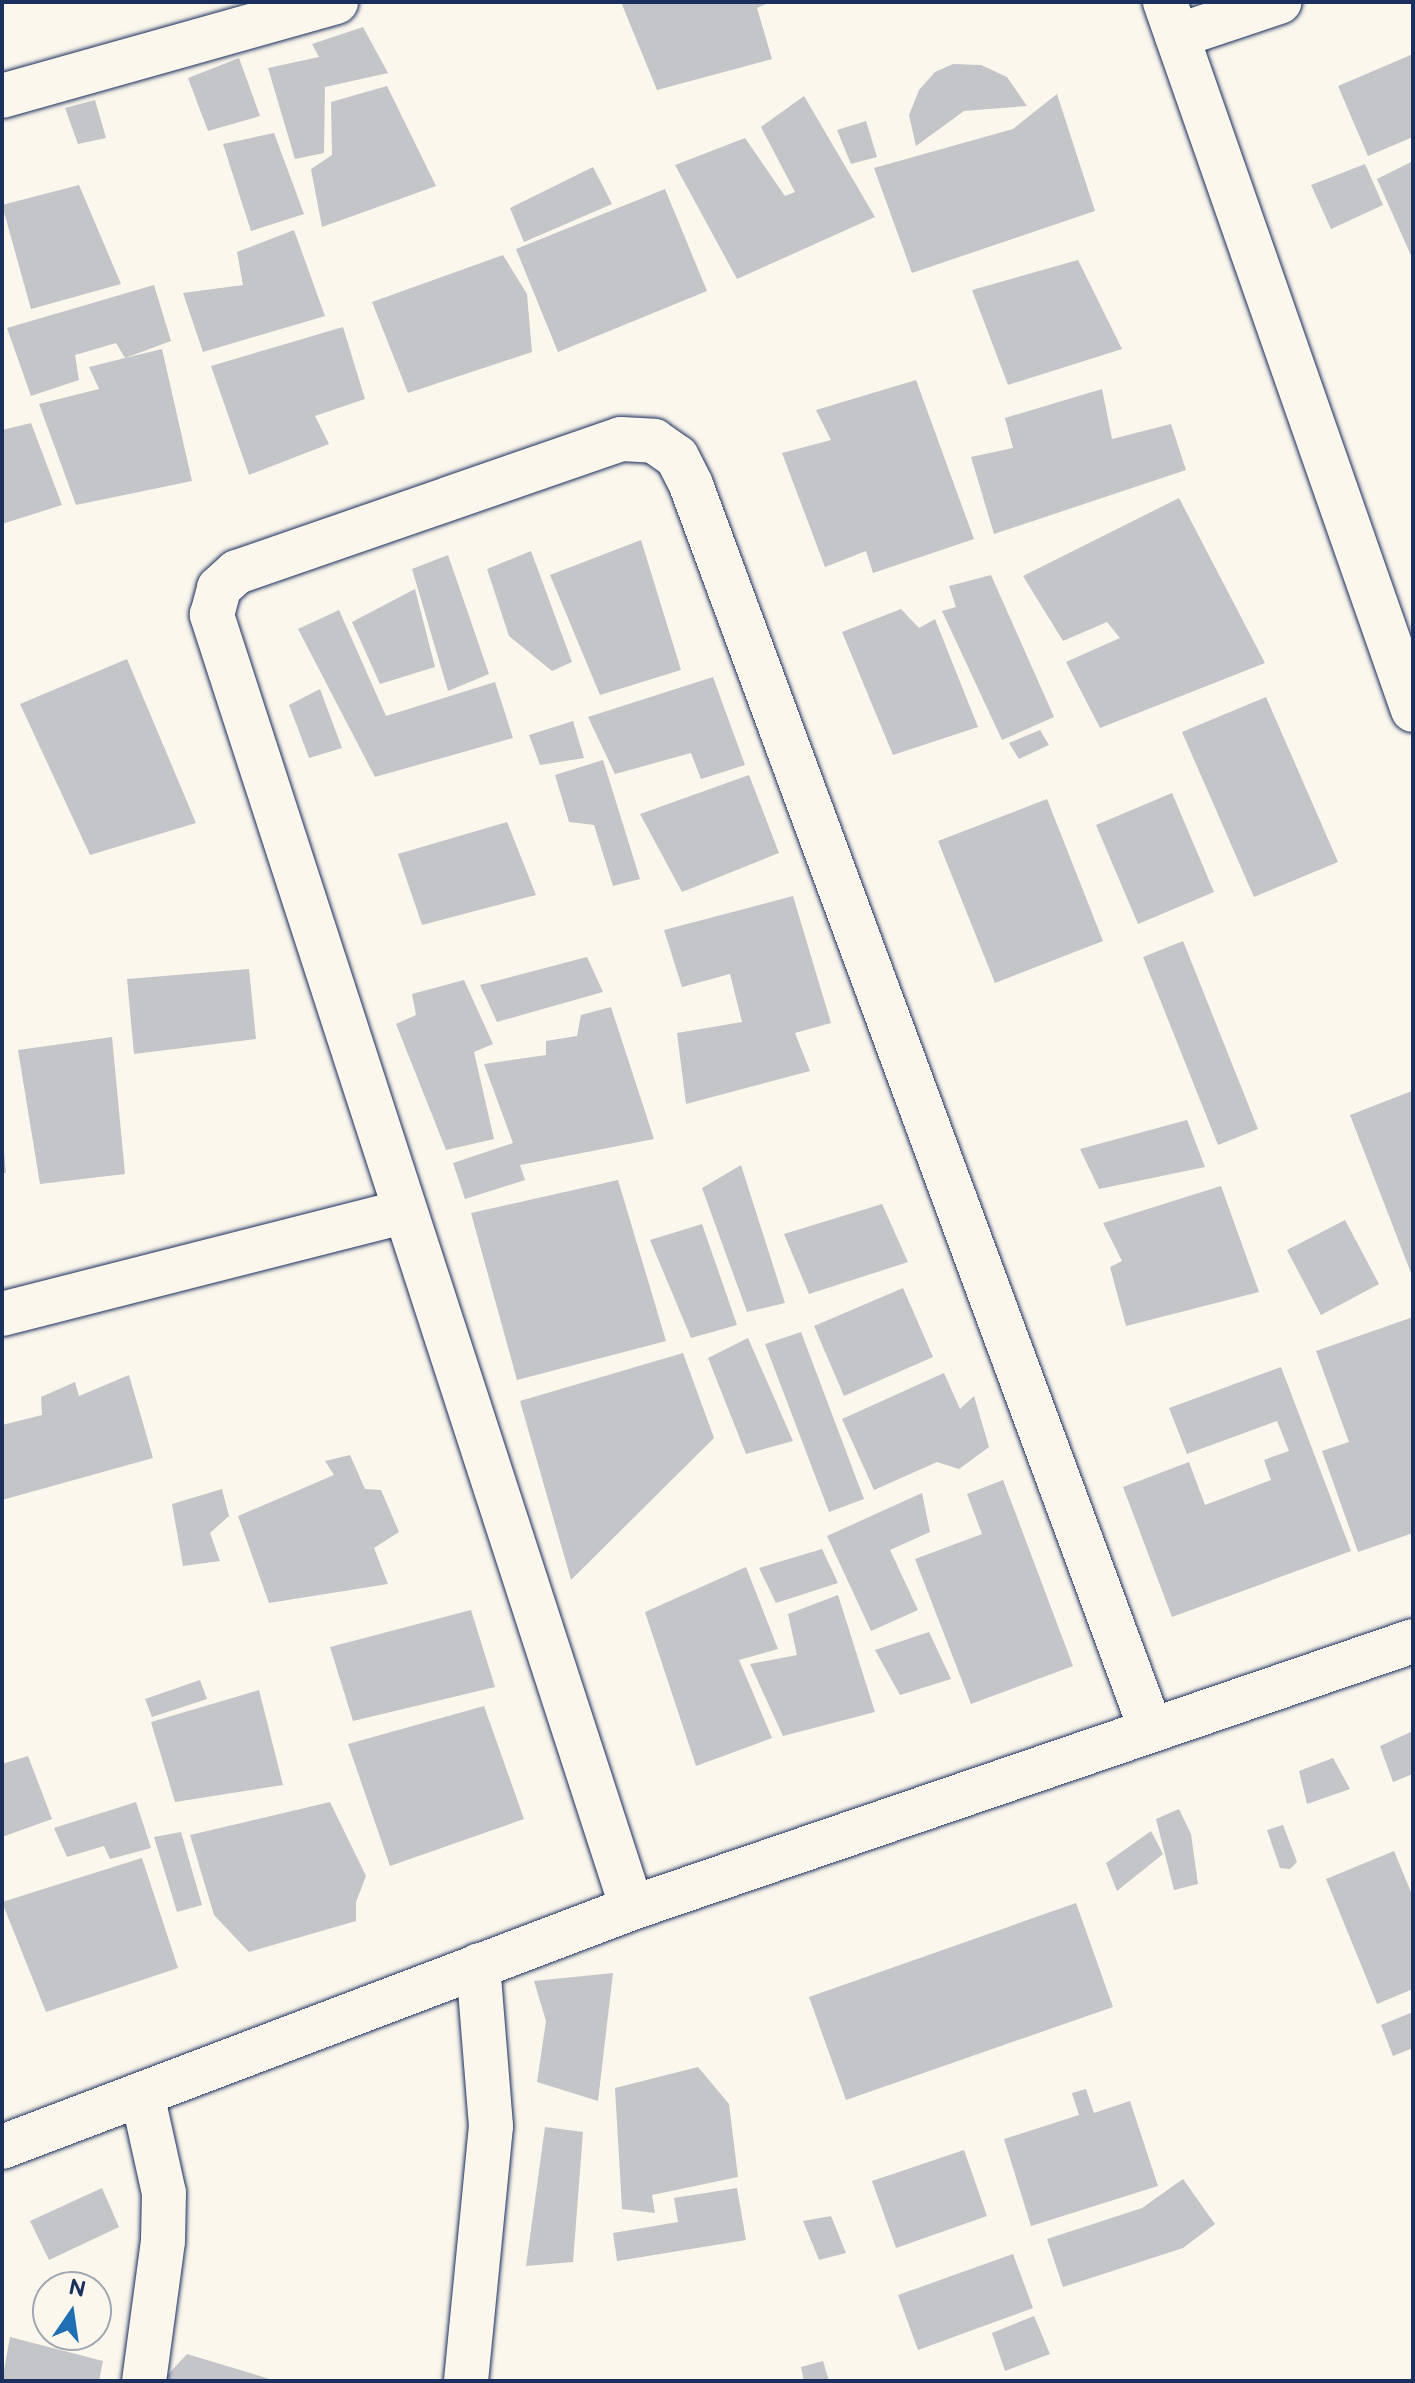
<!DOCTYPE html>
<style>
body{margin:0}
#map{position:relative;width:1415px;height:2383px;overflow:hidden;background:#fbf7ec;font-family:"Balsamiq Sans",sans-serif}
div>[style]{position:absolute}
[style*='--x']{left:calc(var(--x)*1px);top:calc(var(--y)*1px);width:calc(var(--w)*1px);rotate:calc(var(--a)*1deg)}
.building>*{inset:0;background:#c3c5c9}
.roads{filter:drop-shadow(0 0 2px #1b2f5e) drop-shadow(0 0 2px #1b2f5e)}
.minor>*{height:44px;margin:-22px;padding:0 22px;transform-origin:22px;border-radius:22px;background:#fbf7ec}
span{translate:-50% -50%;white-space:nowrap;text-align:center;line-height:1.15;-webkit-text-stroke:6px #fbf7ec;paint-order:stroke}
.frame{position:absolute;inset:0;border:4px solid #1b2f5e;pointer-events:none}
.north{position:absolute;left:32px;top:2271px;width:80px;height:80px;box-sizing:border-box;background:#fbf7ec;border:2px solid #a1a7b3;border-radius:50%;rotate:13deg;font-size:22px;font-weight:700;line-height:32px;text-align:center;color:#1b2f5e}
.north::after{content:'';display:block;margin:auto;width:28px;height:36px;background:#1f6fb2;clip-path:polygon(50% 0,100% 100%,50% 72%,0 100%)}
</style>
<div id="map">
<div class="building">
<div style="clip-path:polygon(621px 2px,771px 2px,757px 8px,772px 59px,657px 90px)"></div>
<div style="clip-path:polygon(363px 27px,388px 73px,325px 87px,324px 153px,295px 159px,268px 68px,319px 57px,312px 44px)"></div>
<div style="clip-path:polygon(1413px 54px,1413px 137px,1368px 156px,1338px 86px)"></div>
<div style="clip-path:polygon(239px 58px,260px 116px,208px 131px,188px 78px)"></div>
<div style="clip-path:polygon(953px 64px,981px 65px,1007px 77px,1027px 106px,964px 111px,916px 146px,909px 115px,919px 90px,935px 72px)"></div>
<div style="clip-path:polygon(387px 86px,436px 186px,322px 227px,311px 169px,332px 155px,331px 102px)"></div>
<div style="clip-path:polygon(1057px 94px,1095px 211px,912px 273px,874px 168px,1013px 129px)"></div>
<div style="clip-path:polygon(804px 96px,875px 217px,737px 279px,675px 165px,745px 138px,785px 196px,795px 192px,761px 127px)"></div>
<div style="clip-path:polygon(95px 100px,106px 138px,78px 144px,65px 108px)"></div>
<div style="clip-path:polygon(866px 121px,877px 157px,851px 164px,837px 130px)"></div>
<div style="clip-path:polygon(274px 133px,304px 214px,251px 231px,223px 144px)"></div>
<div style="clip-path:polygon(1413px 161px,1413px 260px,1377px 179px)"></div>
<div style="clip-path:polygon(1365px 164px,1383px 205px,1331px 229px,1311px 185px)"></div>
<div style="clip-path:polygon(593px 167px,612px 204px,524px 242px,510px 208px)"></div>
<div style="clip-path:polygon(79px 185px,121px 284px,31px 309px,2px 205px)"></div>
<div style="clip-path:polygon(665px 189px,707px 291px,558px 352px,516px 249px)"></div>
<div style="clip-path:polygon(294px 230px,325px 316px,203px 352px,183px 293px,243px 285px,237px 252px)"></div>
<div style="clip-path:polygon(503px 255px,527px 294px,532px 352px,408px 393px,372px 302px)"></div>
<div style="clip-path:polygon(1078px 260px,1122px 349px,1008px 385px,972px 290px)"></div>
<div style="clip-path:polygon(154px 285px,171px 341px,125px 358px,162px 349px,192px 481px,76px 505px,39px 404px,99px 389px,89px 367px,125px 358px,116px 343px,75px 355px,79px 380px,31px 396px,7px 328px)"></div>
<div style="clip-path:polygon(343px 327px,365px 399px,315px 416px,329px 444px,249px 475px,211px 366px)"></div>
<div style="clip-path:polygon(916px 380px,974px 539px,873px 573px,866px 551px,825px 567px,782px 453px,831px 440px,816px 410px)"></div>
<div style="clip-path:polygon(1102px 389px,1112px 439px,1171px 424px,1186px 470px,994px 534px,971px 457px,1013px 448px,1005px 418px)"></div>
<div style="clip-path:polygon(31px 423px,62px 505px,2px 524px,2px 430px)"></div>
<div style="clip-path:polygon(1179px 498px,1265px 663px,1100px 728px,1066px 662px,1120px 638px,1107px 622px,1063px 641px,1023px 576px)"></div>
<div style="clip-path:polygon(641px 540px,681px 670px,600px 695px,550px 575px)"></div>
<div style="clip-path:polygon(531px 551px,572px 662px,552px 671px,509px 636px,487px 569px)"></div>
<div style="clip-path:polygon(448px 555px,489px 674px,448px 691px,412px 569px)"></div>
<div style="clip-path:polygon(991px 575px,1054px 717px,1002px 740px,942px 611px,956px 607px,949px 586px)"></div>
<div style="clip-path:polygon(415px 589px,435px 667px,380px 684px,352px 622px)"></div>
<div style="clip-path:polygon(901px 609px,919px 628px,935px 619px,978px 727px,893px 755px,842px 632px)"></div>
<div style="clip-path:polygon(339px 610px,386px 716px,495px 682px,513px 738px,375px 777px,298px 629px)"></div>
<div style="clip-path:polygon(127px 659px,196px 823px,90px 855px,20px 704px)"></div>
<div style="clip-path:polygon(713px 677px,745px 765px,701px 779px,691px 753px,615px 774px,588px 717px)"></div>
<div style="clip-path:polygon(320px 689px,342px 748px,309px 758px,289px 705px)"></div>
<div style="clip-path:polygon(1266px 697px,1338px 862px,1254px 897px,1182px 732px)"></div>
<div style="clip-path:polygon(573px 721px,584px 758px,540px 765px,529px 735px)"></div>
<div style="clip-path:polygon(1040px 730px,1049px 745px,1019px 759px,1009px 743px)"></div>
<div style="clip-path:polygon(603px 760px,640px 879px,613px 886px,594px 825px,569px 822px,555px 775px)"></div>
<div style="clip-path:polygon(749px 775px,779px 853px,682px 892px,640px 814px)"></div>
<div style="clip-path:polygon(1172px 793px,1214px 892px,1138px 924px,1096px 825px)"></div>
<div style="clip-path:polygon(1047px 799px,1103px 941px,995px 983px,938px 841px)"></div>
<div style="clip-path:polygon(507px 822px,536px 895px,422px 925px,398px 854px)"></div>
<div style="clip-path:polygon(793px 896px,831px 1023px,795px 1033px,810px 1071px,686px 1104px,677px 1033px,742px 1022px,730px 974px,682px 987px,664px 930px)"></div>
<div style="clip-path:polygon(1183px 941px,1258px 1129px,1218px 1145px,1143px 957px)"></div>
<div style="clip-path:polygon(587px 957px,603px 992px,497px 1022px,480px 985px)"></div>
<div style="clip-path:polygon(249px 969px,256px 1039px,134px 1054px,127px 979px)"></div>
<div style="clip-path:polygon(464px 980px,493px 1044px,474px 1052px,494px 1139px,446px 1150px,396px 1024px,416px 1015px,412px 994px)"></div>
<div style="clip-path:polygon(611px 1007px,654px 1139px,520px 1165px,525px 1180px,465px 1199px,453px 1163px,513px 1143px,484px 1064px,546px 1055px,546px 1041px,577px 1036px,581px 1015px)"></div>
<div style="clip-path:polygon(112px 1037px,125px 1174px,40px 1184px,18px 1050px)"></div>
<div style="clip-path:polygon(1412px 1091px,1413px 1273px,1411px 1273px,1350px 1115px)"></div>
<div style="clip-path:polygon(1187px 1120px,1205px 1167px,1099px 1189px,1080px 1149px)"></div>
<div style="clip-path:polygon(2px 1152px,4px 1152px,6px 1173px,2px 1173px)"></div>
<div style="clip-path:polygon(741px 1165px,785px 1303px,747px 1312px,702px 1188px)"></div>
<div style="clip-path:polygon(618px 1180px,666px 1341px,517px 1380px,471px 1213px)"></div>
<div style="clip-path:polygon(1221px 1186px,1259px 1292px,1126px 1326px,1110px 1267px,1122px 1261px,1103px 1223px)"></div>
<div style="clip-path:polygon(882px 1204px,908px 1262px,809px 1294px,784px 1234px)"></div>
<div style="clip-path:polygon(1345px 1220px,1379px 1284px,1321px 1315px,1287px 1250px)"></div>
<div style="clip-path:polygon(702px 1224px,737px 1325px,691px 1338px,650px 1240px)"></div>
<div style="clip-path:polygon(903px 1288px,933px 1357px,844px 1396px,814px 1326px)"></div>
<div style="clip-path:polygon(1413px 1317px,1413px 1533px,1358px 1552px,1322px 1451px,1349px 1442px,1316px 1351px)"></div>
<div style="clip-path:polygon(801px 1332px,864px 1499px,829px 1512px,765px 1344px)"></div>
<div style="clip-path:polygon(748px 1338px,793px 1441px,746px 1454px,708px 1358px)"></div>
<div style="clip-path:polygon(683px 1353px,714px 1438px,571px 1580px,520px 1401px)"></div>
<div style="clip-path:polygon(1281px 1367px,1351px 1551px,1172px 1617px,1123px 1487px,1189px 1462px,1205px 1505px,1271px 1480px,1264px 1460px,1289px 1451px,1277px 1421px,1187px 1454px,1169px 1408px)"></div>
<div style="clip-path:polygon(944px 1373px,960px 1409px,974px 1396px,989px 1447px,959px 1469px,937px 1462px,874px 1490px,842px 1419px)"></div>
<div style="clip-path:polygon(129px 1375px,153px 1458px,2px 1500px,2px 1425px,42px 1415px,41px 1397px,75px 1382px,79px 1396px)"></div>
<div style="clip-path:polygon(350px 1455px,365px 1489px,381px 1490px,399px 1532px,374px 1548px,388px 1584px,269px 1603px,238px 1516px,334px 1475px,325px 1461px)"></div>
<div style="clip-path:polygon(1003px 1480px,1073px 1666px,971px 1704px,915px 1559px,982px 1534px,967px 1494px)"></div>
<div style="clip-path:polygon(222px 1489px,229px 1516px,210px 1533px,220px 1561px,183px 1566px,172px 1504px)"></div>
<div style="clip-path:polygon(922px 1493px,930px 1532px,890px 1550px,918px 1610px,871px 1631px,827px 1536px)"></div>
<div style="clip-path:polygon(822px 1549px,838px 1583px,776px 1603px,759px 1568px)"></div>
<div style="clip-path:polygon(746px 1567px,778px 1649px,739px 1660px,772px 1738px,696px 1766px,645px 1612px)"></div>
<div style="clip-path:polygon(838px 1595px,875px 1712px,783px 1736px,750px 1664px,797px 1655px,788px 1614px)"></div>
<div style="clip-path:polygon(471px 1610px,495px 1687px,353px 1721px,330px 1647px)"></div>
<div style="clip-path:polygon(929px 1632px,951px 1679px,900px 1695px,875px 1650px)"></div>
<div style="clip-path:polygon(200px 1680px,207px 1699px,152px 1717px,145px 1699px)"></div>
<div style="clip-path:polygon(259px 1690px,283px 1785px,175px 1802px,151px 1722px)"></div>
<div style="clip-path:polygon(484px 1706px,524px 1819px,390px 1866px,348px 1744px)"></div>
<div style="clip-path:polygon(1411px 1732px,1413px 1774px,1393px 1782px,1380px 1746px)"></div>
<div style="clip-path:polygon(28px 1756px,52px 1819px,2px 1837px,2px 1764px)"></div>
<div style="clip-path:polygon(1333px 1758px,1350px 1789px,1307px 1804px,1299px 1771px)"></div>
<div style="clip-path:polygon(136px 1802px,151px 1848px,110px 1859px,104px 1846px,67px 1857px,54px 1828px)"></div>
<div style="clip-path:polygon(330px 1802px,366px 1876px,356px 1902px,356px 1921px,249px 1952px,214px 1915px,190px 1835px)"></div>
<div style="clip-path:polygon(1179px 1809px,1191px 1834px,1198px 1884px,1174px 1890px,1156px 1819px)"></div>
<div style="clip-path:polygon(1283px 1825px,1297px 1862px,1290px 1869px,1280px 1868px,1267px 1830px)"></div>
<div style="clip-path:polygon(1151px 1831px,1163px 1854px,1117px 1891px,1106px 1863px)"></div>
<div style="clip-path:polygon(181px 1832px,202px 1905px,177px 1912px,154px 1837px)"></div>
<div style="clip-path:polygon(1394px 1851px,1413px 1897px,1413px 1989px,1377px 2004px,1326px 1879px)"></div>
<div style="clip-path:polygon(142px 1858px,178px 1968px,46px 2012px,2px 1902px)"></div>
<div style="clip-path:polygon(1076px 1903px,1113px 2007px,846px 2100px,809px 1997px)"></div>
<div style="clip-path:polygon(613px 1973px,598px 2101px,537px 2082px,546px 2021px,534px 1981px)"></div>
<div style="clip-path:polygon(1413px 2012px,1413px 2048px,1393px 2056px,1381px 2025px)"></div>
<div style="clip-path:polygon(698px 2067px,729px 2104px,738px 2177px,652px 2195px,655px 2213px,622px 2209px,615px 2088px)"></div>
<div style="clip-path:polygon(1086px 2089px,1094px 2113px,1130px 2101px,1158px 2186px,1031px 2226px,1004px 2139px,1079px 2115px,1072px 2093px)"></div>
<div style="clip-path:polygon(545px 2127px,583px 2132px,573px 2262px,526px 2266px)"></div>
<div style="clip-path:polygon(964px 2150px,987px 2216px,896px 2248px,872px 2181px)"></div>
<div style="clip-path:polygon(1183px 2179px,1215px 2224px,1183px 2248px,1063px 2287px,1047px 2239px,1142px 2208px)"></div>
<div style="clip-path:polygon(102px 2188px,119px 2227px,49px 2260px,30px 2221px)"></div>
<div style="clip-path:polygon(737px 2188px,746px 2240px,617px 2261px,613px 2233px,678px 2222px,674px 2198px)"></div>
<div style="clip-path:polygon(831px 2216px,846px 2253px,819px 2260px,803px 2221px)"></div>
<div style="clip-path:polygon(1013px 2254px,1033px 2308px,918px 2350px,898px 2295px)"></div>
<div style="clip-path:polygon(1034px 2316px,1050px 2354px,1005px 2371px,992px 2333px)"></div>
<div style="clip-path:polygon(10px 2337px,103px 2361px,99px 2381px,2px 2381px)"></div>
<div style="clip-path:polygon(187px 2354px,273px 2380px,273px 2381px,162px 2381px)"></div>
<div style="clip-path:polygon(823px 2361px,829px 2381px,804px 2381px,801px 2367px)"></div>
</div>
<div class="roads">
<div class="minor">
<div style="--x:1165;--y:2;--w:750;--a:70.7"></div>
<div style="--x:1177;--y:36;--w:108;--a:-18.4"></div>
<div style="--x:2;--y:96;--w:347;--a:-15.7"></div>
<div style="--x:2;--y:1314;--w:414;--a:-14.3"></div>
<div style="--x:632;--y:1908;--w:1360;--a:-108"></div>
<div style="--x:212;--y:615;--w:28;--a:-75"></div>
<div style="--x:219;--y:588;--w:24;--a:-42"></div>
<div style="--x:237;--y:572;--w:406;--a:-19.1"></div>
<div style="--x:621;--y:439;--w:33;--a:3"></div>
<div style="--x:654;--y:441;--w:28;--a:35"></div>
<div style="--x:677;--y:457;--w:31;--a:63"></div>
<div style="--x:691;--y:485;--w:1327;--a:69.72"></div>
<div style="--x:142;--y:2094;--w:101;--a:77.5"></div>
<div style="--x:164;--y:2193;--w:48;--a:91.2"></div>
<div style="--x:163;--y:2241;--w:141;--a:97.7"></div>
<div style="--x:2;--y:2147;--w:674;--a:-20.77"></div>
<div style="--x:632;--y:1908;--w:825;--a:-18.87"></div>
<div style="--x:466;--y:2381;--w:256;--a:-84.4"></div>
<div style="--x:491;--y:2126;--w:161;--a:-94.6"></div>
</div>
</div>
<div class="frame"></div>
<div class="north">N</div>
</div>
